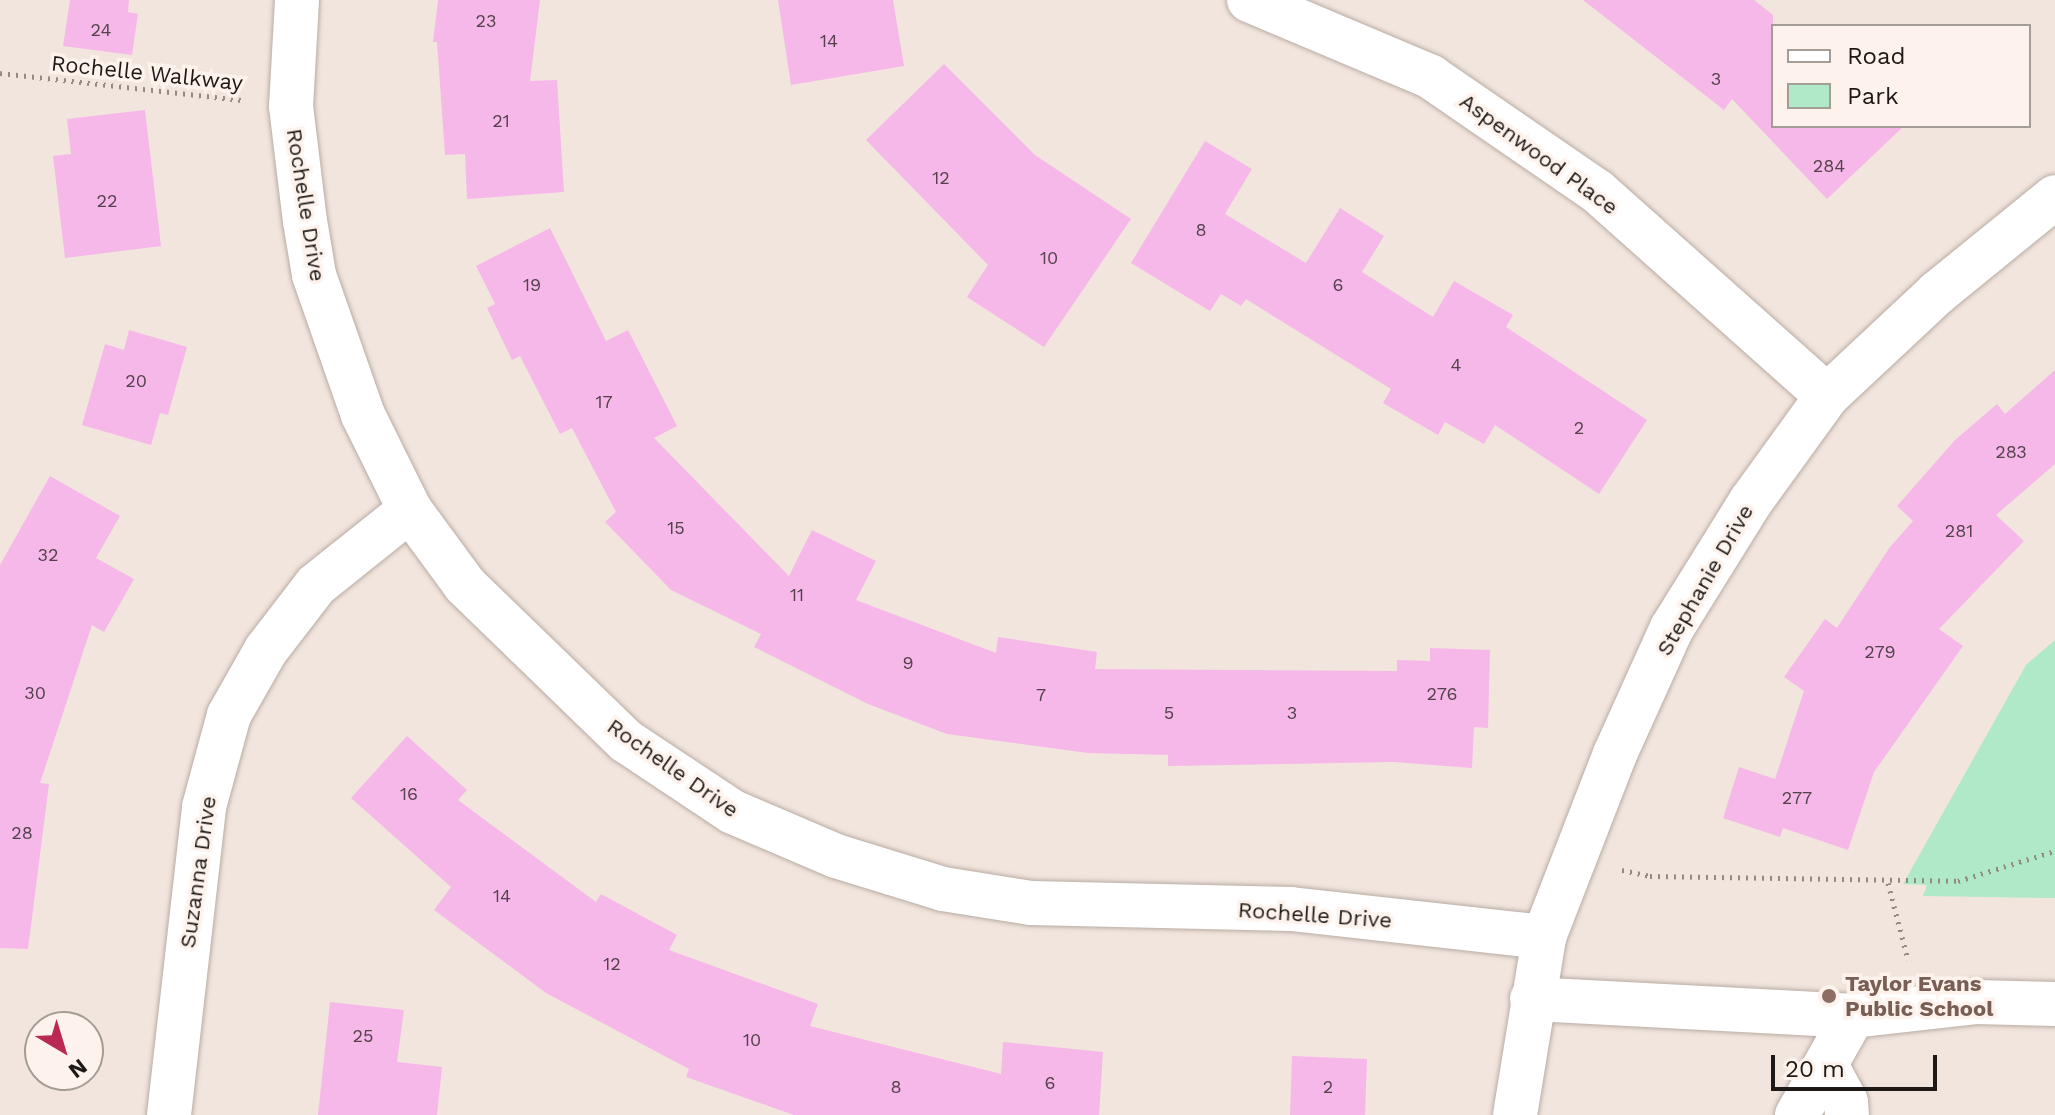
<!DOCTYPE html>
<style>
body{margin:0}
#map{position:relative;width:2055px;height:1115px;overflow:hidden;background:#f2e5dd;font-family:"Work Sans",sans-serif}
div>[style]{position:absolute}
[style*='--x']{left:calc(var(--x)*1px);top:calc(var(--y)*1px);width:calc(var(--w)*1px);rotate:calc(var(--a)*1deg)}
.green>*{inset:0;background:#b0e9c7}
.building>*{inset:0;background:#f5b8e9}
.path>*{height:5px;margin-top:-2.5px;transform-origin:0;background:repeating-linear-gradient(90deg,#938a84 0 2px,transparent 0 8px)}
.roads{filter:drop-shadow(0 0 2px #b8aca4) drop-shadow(0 0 2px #b8aca4)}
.minor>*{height:44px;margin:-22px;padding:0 22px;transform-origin:22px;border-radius:22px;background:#fff}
.dots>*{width:22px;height:22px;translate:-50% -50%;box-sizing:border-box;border:4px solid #fef3ec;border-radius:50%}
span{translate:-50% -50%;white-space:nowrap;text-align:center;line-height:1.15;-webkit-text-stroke:7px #fef3ec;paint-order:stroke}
.number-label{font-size:18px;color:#54414b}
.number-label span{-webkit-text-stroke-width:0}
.street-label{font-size:22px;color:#1e1916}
.education-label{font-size:22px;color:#785e54;font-weight:700}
.left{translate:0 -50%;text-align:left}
.legend{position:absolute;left:1771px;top:24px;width:260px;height:104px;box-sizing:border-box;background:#fef3ec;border:2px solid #a49c96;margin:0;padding:10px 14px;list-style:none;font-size:24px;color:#1e1916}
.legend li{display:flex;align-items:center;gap:16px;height:40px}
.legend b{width:40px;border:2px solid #a49c96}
.north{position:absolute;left:24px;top:1011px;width:80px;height:80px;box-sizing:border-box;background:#fef3ec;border:2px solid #a49c96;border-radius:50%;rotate:142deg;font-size:22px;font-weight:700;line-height:32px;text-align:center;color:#1e1916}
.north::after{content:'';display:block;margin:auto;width:28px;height:36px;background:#b92953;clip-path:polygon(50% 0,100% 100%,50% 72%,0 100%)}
.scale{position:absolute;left:1771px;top:1055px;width:166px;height:36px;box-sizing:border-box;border:4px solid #1e1916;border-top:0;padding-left:10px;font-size:24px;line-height:28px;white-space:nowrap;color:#1e1916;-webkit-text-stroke:6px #fef3ec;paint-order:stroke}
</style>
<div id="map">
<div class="green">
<div style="clip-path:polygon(2055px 640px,2055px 898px,1923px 896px,1927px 885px,1903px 884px,2026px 665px)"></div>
</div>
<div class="building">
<div style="clip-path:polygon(70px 0,129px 0,128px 12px,138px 14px,132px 55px,63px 46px)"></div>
<div style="clip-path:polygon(438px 0,540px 0,530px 81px,557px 80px,564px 192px,467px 199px,465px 154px,445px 155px,437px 42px,433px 42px)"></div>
<div style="clip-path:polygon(778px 0,893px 0,904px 66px,791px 85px)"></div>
<div style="clip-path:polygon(1583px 0,1754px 0,1773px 15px,1773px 126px,1904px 126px,1827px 199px,1732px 99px,1724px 110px)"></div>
<div style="clip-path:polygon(944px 64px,1035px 155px,1131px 219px,1044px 347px,967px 297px,988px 265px,866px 140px)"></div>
<div style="clip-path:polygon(145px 110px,161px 246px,65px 258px,53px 156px,71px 154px,67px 119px)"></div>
<div style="clip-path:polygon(1205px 141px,1252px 169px,1225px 214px,1306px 263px,1340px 208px,1384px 236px,1362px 272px,1433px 317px,1454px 281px,1513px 315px,1506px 327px,1647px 420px,1599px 494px,1495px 425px,1484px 444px,1445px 422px,1438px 435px,1383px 403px,1391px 389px,1246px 299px,1241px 306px,1221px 294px,1210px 311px,1131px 263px)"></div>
<div style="clip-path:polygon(550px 228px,606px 341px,628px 330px,677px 426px,654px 438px,789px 576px,812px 530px,876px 561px,856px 600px,996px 653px,998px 637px,1097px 652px,1095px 669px,1397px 671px,1397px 660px,1430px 661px,1430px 648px,1490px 650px,1488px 728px,1474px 727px,1472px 768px,1394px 762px,1168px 766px,1168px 755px,1088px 753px,947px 734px,868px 704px,754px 647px,761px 634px,671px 590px,605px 522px,616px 512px,572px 428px,560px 434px,520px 356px,512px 360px,487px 308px,495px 304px,476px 266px)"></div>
<div style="clip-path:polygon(129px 330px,187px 347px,168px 415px,160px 413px,151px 445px,82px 425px,105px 344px,124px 350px)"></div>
<div style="clip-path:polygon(2055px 370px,2055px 464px,1996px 515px,2024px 541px,1939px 629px,1963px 646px,1874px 772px,1848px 850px,1783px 828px,1780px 837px,1723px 818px,1739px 767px,1775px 779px,1804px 691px,1784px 677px,1825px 619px,1837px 628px,1890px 547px,1913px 521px,1897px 506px,1955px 440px,1997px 404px,2005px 414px)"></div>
<div style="clip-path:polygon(50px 476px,120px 516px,96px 558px,134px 579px,104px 632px,92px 625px,40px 783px,49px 784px,28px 949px,0 948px,0 565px)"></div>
<div style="clip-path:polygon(407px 736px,467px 790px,458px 800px,596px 902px,601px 894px,677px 935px,669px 950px,818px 1004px,810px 1026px,1001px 1074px,1003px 1042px,1103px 1052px,1099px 1115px,794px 1115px,686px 1077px,689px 1069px,546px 993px,434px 910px,451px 887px,351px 798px)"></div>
<div style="clip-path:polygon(330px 1002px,404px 1010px,397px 1062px,442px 1067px,437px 1115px,318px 1115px)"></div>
<div style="clip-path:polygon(1292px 1056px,1367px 1059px,1365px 1115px,1290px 1115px)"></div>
</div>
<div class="path">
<div style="--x:0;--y:73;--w:243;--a:6.4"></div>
<div style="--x:1622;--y:870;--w:29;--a:12"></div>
<div style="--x:1650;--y:876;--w:308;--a:0.9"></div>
<div style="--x:1958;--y:881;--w:102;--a:-17.2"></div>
<div style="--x:1888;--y:883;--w:80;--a:75.4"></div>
</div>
<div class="roads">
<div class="minor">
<div style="--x:297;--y:0;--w:106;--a:93.2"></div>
<div style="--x:291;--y:106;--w:116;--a:83.1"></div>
<div style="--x:305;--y:221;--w:55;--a:80.5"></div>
<div style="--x:314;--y:275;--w:148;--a:70.7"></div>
<div style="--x:363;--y:415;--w:106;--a:63.7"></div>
<div style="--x:410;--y:510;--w:93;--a:53.7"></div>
<div style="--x:465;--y:585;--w:224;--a:44.1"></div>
<div style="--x:626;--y:741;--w:128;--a:33.6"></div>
<div style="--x:733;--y:812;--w:112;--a:23.1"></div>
<div style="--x:836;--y:856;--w:112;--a:17.1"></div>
<div style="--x:943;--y:889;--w:89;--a:9"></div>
<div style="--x:1031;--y:903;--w:260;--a:1.3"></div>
<div style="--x:1291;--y:909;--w:255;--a:6.3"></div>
<div style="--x:1249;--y:0;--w:198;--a:22.9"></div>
<div style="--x:1431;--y:77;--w:201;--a:34.5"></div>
<div style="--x:1597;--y:191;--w:308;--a:41.7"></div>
<div style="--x:1532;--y:999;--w:321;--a:3"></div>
<div style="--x:1853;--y:1016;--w:114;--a:119.5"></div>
<div style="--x:1853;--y:1016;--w:123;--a:-6.5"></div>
<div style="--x:1975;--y:1002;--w:80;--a:1.4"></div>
<div style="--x:1826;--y:1065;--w:42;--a:61.6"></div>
<div style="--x:1846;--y:1102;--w:13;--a:86"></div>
<div style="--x:169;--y:1115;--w:310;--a:-83.5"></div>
<div style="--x:204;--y:807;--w:95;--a:-74.8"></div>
<div style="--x:229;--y:715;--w:75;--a:-60.4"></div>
<div style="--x:266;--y:650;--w:82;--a:-52.4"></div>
<div style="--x:316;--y:585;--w:120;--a:-38.6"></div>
<div style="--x:1515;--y:1115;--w:180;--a:-80.7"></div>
<div style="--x:1544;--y:937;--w:196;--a:-68.8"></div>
<div style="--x:1615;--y:754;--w:138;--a:-65.7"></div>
<div style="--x:1672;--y:628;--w:150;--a:-58.1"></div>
<div style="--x:1751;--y:501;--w:130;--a:-54.1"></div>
<div style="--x:1827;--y:396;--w:151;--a:-43.1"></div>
<div style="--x:1937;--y:293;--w:152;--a:-39.1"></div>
</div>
</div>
<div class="dots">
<div style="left:1829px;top:996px;background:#8d6e63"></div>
</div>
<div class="number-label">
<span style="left:486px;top:21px">23</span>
<span style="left:101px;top:30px">24</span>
<span style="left:829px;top:41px">14</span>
<span style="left:1716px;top:79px">3</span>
<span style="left:501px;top:121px">21</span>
<span style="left:1829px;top:166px">284</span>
<span style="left:941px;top:178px">12</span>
<span style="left:107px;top:201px">22</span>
<span style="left:1201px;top:230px">8</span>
<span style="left:1049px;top:258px">10</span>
<span style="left:532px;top:285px">19</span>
<span style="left:1338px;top:285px">6</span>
<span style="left:1456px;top:365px">4</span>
<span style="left:136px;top:381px">20</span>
<span style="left:604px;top:402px">17</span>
<span style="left:1579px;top:428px">2</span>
<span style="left:2011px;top:452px">283</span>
<span style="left:676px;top:528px">15</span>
<span style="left:1959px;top:531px">281</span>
<span style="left:48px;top:555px">32</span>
<span style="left:797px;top:595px">11</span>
<span style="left:1880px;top:652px">279</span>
<span style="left:908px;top:663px">9</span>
<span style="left:35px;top:693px">30</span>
<span style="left:1442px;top:694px">276</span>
<span style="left:1041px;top:695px">7</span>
<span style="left:1169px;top:713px">5</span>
<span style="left:1292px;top:713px">3</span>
<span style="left:409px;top:794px">16</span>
<span style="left:1797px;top:798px">277</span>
<span style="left:22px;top:833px">28</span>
<span style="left:502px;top:896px">14</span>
<span style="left:612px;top:964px">12</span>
<span style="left:363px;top:1036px">25</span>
<span style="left:752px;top:1040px">10</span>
<span style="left:1050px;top:1083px">6</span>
<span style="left:896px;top:1087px">8</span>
<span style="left:1328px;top:1087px">2</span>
</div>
<div class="street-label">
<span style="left:147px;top:73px;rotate:6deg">Rochelle Walkway</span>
<span style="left:1539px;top:154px;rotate:36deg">Aspenwood Place</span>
<span style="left:306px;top:205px;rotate:81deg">Rochelle Drive</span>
<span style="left:1705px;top:580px;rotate:-60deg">Stephanie Drive</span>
<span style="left:673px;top:768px;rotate:35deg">Rochelle Drive</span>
<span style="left:198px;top:872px;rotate:-82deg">Suzanna Drive</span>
<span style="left:1315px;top:915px;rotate:4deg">Rochelle Drive</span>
</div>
<div class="education-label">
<span class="left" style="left:1845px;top:996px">Taylor Evans<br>Public School</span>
</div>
<ul class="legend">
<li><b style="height:10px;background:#fff"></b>Road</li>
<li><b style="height:22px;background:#b0e9c7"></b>Park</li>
</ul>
<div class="north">N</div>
<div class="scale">20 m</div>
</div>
